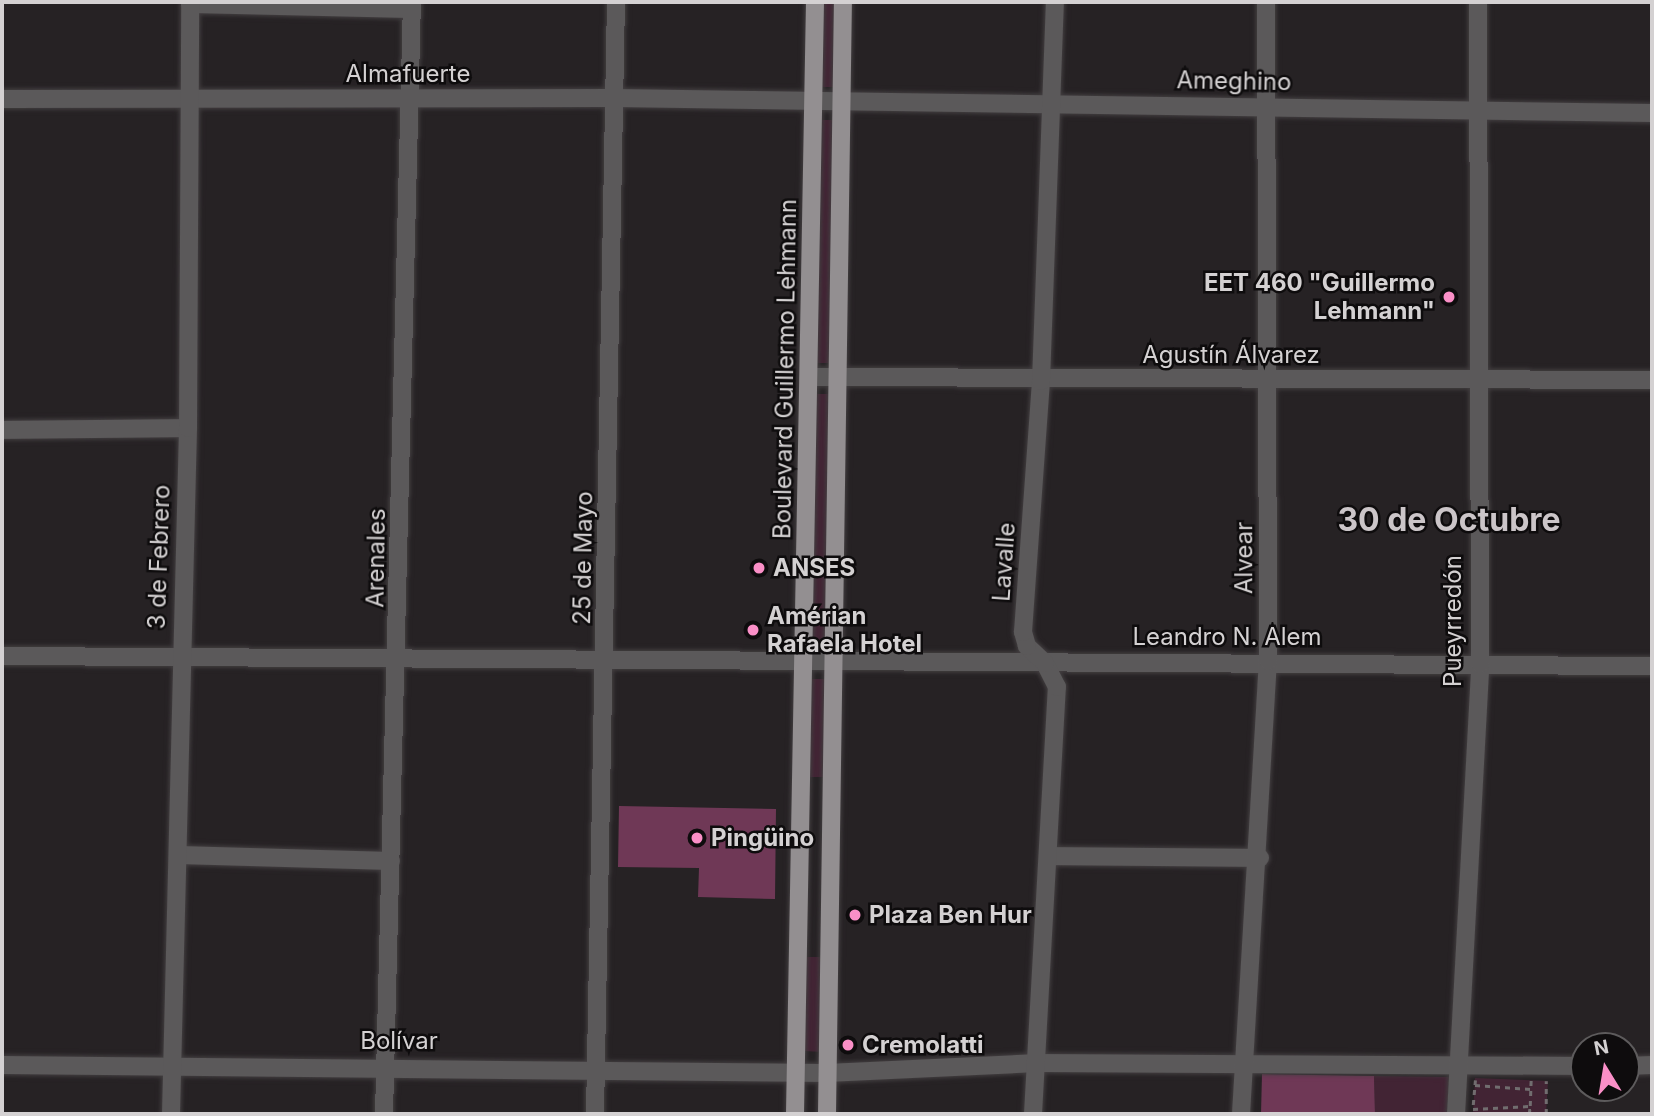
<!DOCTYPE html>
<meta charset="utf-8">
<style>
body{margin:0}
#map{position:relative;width:1654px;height:1116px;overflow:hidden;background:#262224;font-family:Inter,sans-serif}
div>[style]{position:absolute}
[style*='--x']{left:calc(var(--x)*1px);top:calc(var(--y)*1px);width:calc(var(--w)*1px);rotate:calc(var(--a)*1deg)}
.green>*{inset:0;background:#422434}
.building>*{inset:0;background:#6f3856}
.path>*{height:2.5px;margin-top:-1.25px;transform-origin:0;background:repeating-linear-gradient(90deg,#716d6f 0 5px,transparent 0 10px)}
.roads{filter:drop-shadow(0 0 2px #423e40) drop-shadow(0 0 2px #423e40)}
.minor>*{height:18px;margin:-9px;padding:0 9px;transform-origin:9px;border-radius:9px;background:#5b595a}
.major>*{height:18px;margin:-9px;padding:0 9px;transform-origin:9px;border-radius:9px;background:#938f91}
.dots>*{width:19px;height:19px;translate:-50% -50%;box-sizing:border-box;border:4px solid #0e0c0d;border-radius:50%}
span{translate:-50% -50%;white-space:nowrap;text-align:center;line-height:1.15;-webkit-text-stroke:5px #0e0c0d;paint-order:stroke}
.street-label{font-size:24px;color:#d4d1d2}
.poi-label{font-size:24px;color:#d4d1d2;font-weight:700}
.right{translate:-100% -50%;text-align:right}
.left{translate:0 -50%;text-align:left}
.district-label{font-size:32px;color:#cbc5c8;font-weight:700}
.frame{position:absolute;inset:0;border:4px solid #d4d1d2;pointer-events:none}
.north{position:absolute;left:1570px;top:1032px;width:70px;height:70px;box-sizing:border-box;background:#0e0c0d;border:2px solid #5d5b5c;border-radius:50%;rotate:349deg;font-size:19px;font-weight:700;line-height:28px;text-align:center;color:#d4d1d2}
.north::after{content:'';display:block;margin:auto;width:24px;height:32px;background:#fa8fc7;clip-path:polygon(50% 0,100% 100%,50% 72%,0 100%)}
</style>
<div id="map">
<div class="green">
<div style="clip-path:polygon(819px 2px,837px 2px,837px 87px,819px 87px)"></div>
<div style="clip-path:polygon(820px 120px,838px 120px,835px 363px,817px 363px)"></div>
<div style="clip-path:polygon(816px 394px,834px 394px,828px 646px,811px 646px)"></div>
<div style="clip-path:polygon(811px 679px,829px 679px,826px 777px,809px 777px)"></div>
<div style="clip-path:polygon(805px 957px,823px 957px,822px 1052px,804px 1051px)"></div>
<div style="clip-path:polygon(1374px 1076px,1449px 1077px,1447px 1114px,1375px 1114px)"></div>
<div style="clip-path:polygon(1475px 1078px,1548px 1081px,1546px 1114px,1473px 1114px)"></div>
</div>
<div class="building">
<div style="clip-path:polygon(619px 806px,776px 809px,775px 899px,698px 897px,699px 868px,618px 867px)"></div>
<div style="clip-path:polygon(1262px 1074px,1374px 1076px,1375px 1114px,1261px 1114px)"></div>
</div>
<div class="path">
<div style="--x:1475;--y:1085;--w:56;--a:4.1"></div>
<div style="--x:1473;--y:1105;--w:25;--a:-85"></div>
<div style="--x:1473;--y:1109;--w:57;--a:-3"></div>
<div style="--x:1530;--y:1106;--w:26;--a:-88"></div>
<div style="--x:1529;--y:1114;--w:8;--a:-83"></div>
<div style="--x:1546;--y:1114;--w:33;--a:-90"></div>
</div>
<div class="roads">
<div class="minor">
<div style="--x:190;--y:4;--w:222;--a:1.3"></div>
<div style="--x:2;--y:99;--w:612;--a:-0.09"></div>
<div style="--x:614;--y:98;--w:1038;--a:0.83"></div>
<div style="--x:811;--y:377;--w:841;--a:0.2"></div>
<div style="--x:2;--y:430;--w:186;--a:-0.6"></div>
<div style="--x:2;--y:656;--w:1650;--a:0.35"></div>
<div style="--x:179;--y:855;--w:212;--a:1.6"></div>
<div style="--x:1050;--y:856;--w:210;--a:0.5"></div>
<div style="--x:2;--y:1065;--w:825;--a:0.56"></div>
<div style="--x:827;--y:1073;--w:210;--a:-2.7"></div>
<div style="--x:1037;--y:1063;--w:547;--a:0.31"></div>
<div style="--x:1626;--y:1066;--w:26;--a:-2"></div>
<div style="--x:171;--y:1114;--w:686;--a:-88.58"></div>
<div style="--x:188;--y:428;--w:426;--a:-89.7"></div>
<div style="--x:384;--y:1114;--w:1112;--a:-88.56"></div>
<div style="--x:595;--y:1114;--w:1112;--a:-88.92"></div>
<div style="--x:1033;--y:1114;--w:428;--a:-86.8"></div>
<div style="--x:1057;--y:687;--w:27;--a:-117"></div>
<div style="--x:1045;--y:663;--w:25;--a:-137"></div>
<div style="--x:1027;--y:646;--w:15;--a:-106"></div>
<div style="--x:1023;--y:632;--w:252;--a:-85.9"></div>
<div style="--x:1041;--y:381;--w:379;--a:-87.9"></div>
<div style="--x:1241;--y:1114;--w:454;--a:-86.6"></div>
<div style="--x:1268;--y:661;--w:659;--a:-90.17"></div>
<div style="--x:1456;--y:1114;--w:451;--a:-86.9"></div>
<div style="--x:1480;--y:664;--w:662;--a:-90.17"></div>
</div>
<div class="major">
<div style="--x:795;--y:1114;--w:1112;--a:-88.97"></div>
<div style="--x:827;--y:1114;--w:1112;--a:-89.18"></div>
</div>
</div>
<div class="dots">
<div style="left:1449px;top:297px;background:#fa8fc7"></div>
<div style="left:759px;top:568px;background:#fa8fc7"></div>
<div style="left:753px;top:630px;background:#fa8fc7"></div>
<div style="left:697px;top:838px;background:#fa8fc7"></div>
<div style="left:855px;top:915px;background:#fa8fc7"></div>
<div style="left:848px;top:1045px;background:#fa8fc7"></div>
</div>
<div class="street-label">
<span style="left:408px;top:74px">Almafuerte</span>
<span style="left:1234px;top:81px;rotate:1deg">Ameghino</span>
<span style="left:1231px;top:355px">Agustín Álvarez</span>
<span style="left:785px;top:369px;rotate:-89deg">Boulevard Guillermo Lehmann</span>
<span style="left:159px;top:557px;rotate:-88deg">3 de Febrero</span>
<span style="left:376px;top:558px;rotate:-89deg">Arenales</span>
<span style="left:583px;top:558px;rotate:-89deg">25 de Mayo</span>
<span style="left:1244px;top:558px;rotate:-90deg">Alvear</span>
<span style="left:1004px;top:562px;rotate:-86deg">Lavalle</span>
<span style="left:1453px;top:621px;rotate:-90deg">Pueyrredón</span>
<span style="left:1227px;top:637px">Leandro N. Alem</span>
<span style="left:399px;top:1041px">Bolívar</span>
</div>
<div class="poi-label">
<span class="right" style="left:1435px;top:297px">EET 460 "Guillermo<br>Lehmann"</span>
<span class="left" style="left:773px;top:568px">ANSES</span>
<span class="left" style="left:767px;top:630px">Amérian<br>Rafaela Hotel</span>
<span class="left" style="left:711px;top:838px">Pingüino</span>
<span class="left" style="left:869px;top:915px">Plaza Ben Hur</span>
<span class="left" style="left:862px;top:1045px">Cremolatti</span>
</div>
<div class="district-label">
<span style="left:1449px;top:520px">30 de Octubre</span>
</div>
<div class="frame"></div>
<div class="north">N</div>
</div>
